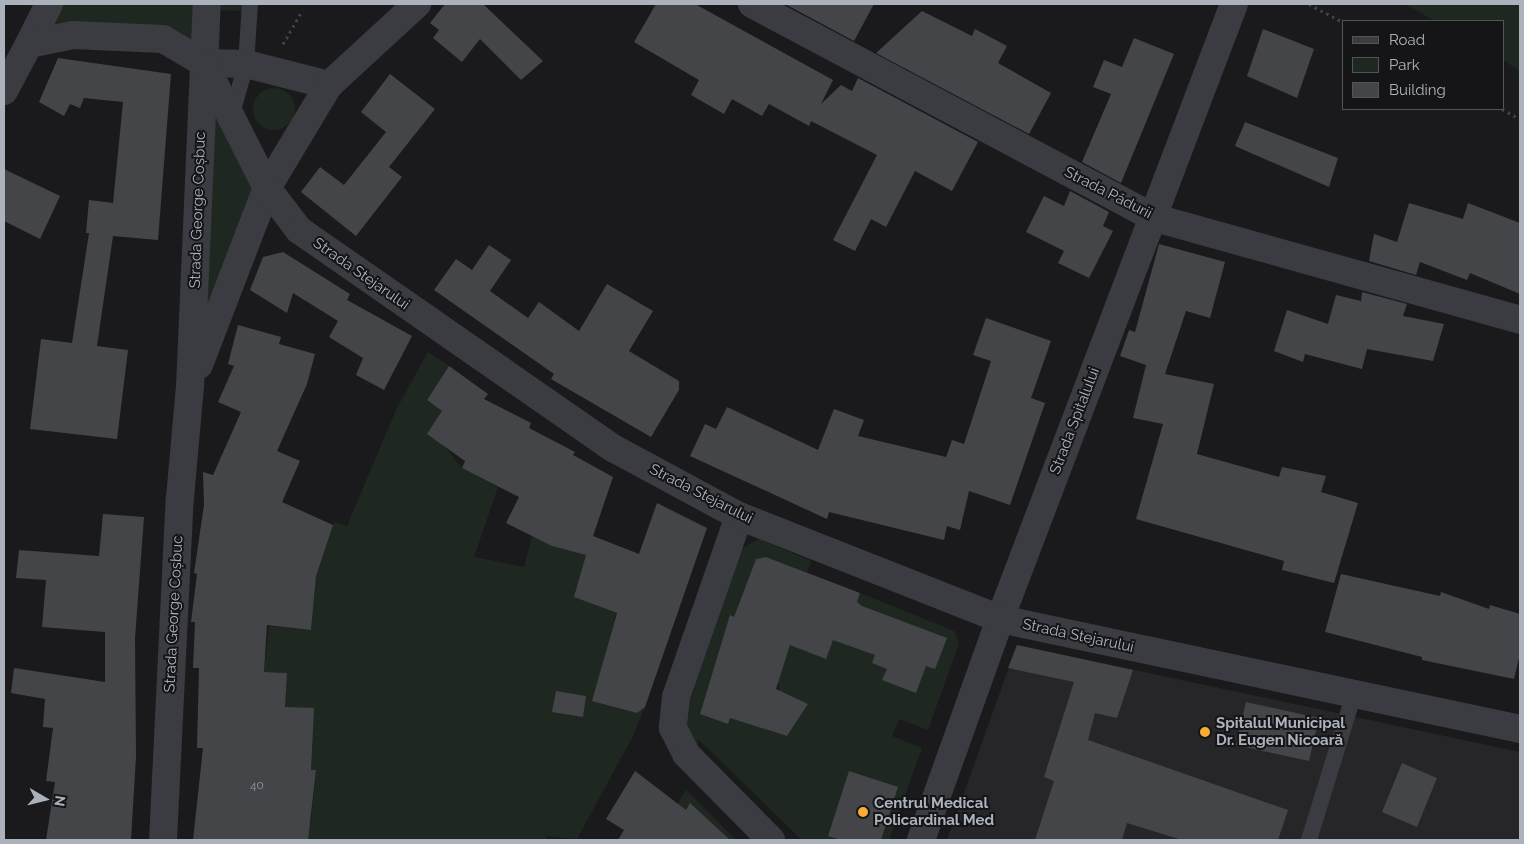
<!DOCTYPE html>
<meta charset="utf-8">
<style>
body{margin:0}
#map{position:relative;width:1524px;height:844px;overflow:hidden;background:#1a1a1c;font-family:Raleway,sans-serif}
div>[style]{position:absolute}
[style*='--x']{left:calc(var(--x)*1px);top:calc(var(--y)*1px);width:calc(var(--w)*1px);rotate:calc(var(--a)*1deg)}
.built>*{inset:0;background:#262629}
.green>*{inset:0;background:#1f2820}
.round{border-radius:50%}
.building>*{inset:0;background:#444549}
.path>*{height:3px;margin-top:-1.5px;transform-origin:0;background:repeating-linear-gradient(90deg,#404348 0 2.5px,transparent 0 6.5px)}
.service>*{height:16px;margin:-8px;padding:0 8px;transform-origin:8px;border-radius:8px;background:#3a3c41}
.minor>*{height:28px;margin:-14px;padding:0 14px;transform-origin:14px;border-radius:14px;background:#3a3c41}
.tertiary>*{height:28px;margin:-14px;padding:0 14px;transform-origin:14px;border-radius:14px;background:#3a3c41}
.dots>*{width:14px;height:14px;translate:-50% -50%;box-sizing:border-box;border:2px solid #151517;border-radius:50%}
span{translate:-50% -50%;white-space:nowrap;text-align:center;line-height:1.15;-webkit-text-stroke:4px #151517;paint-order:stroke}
.number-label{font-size:12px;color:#92979f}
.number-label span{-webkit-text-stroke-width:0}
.street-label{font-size:15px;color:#acb2bc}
.poi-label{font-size:15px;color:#acb2bc;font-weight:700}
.left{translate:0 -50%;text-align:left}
.frame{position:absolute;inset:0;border:5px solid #acb2bc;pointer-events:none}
.legend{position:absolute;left:1342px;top:20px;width:162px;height:90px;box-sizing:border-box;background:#151517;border:1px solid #515459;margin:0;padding:6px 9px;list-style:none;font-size:15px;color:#acb2bc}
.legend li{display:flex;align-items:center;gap:10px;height:25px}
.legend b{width:25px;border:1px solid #515459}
.north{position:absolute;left:20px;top:774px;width:50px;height:50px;-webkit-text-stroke:4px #151517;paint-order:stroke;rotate:98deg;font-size:14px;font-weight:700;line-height:20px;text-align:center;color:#acb2bc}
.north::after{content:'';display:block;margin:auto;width:18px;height:22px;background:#acb2bc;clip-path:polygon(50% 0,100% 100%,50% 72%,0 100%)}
</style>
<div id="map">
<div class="built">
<div style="clip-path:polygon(1017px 645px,1520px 752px,1520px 840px,947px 840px)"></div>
</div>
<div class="green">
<div style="clip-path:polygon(49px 4px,250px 4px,250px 11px,207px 10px,204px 63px,267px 188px,190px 387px,204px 63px,163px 39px,29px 44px)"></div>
<div style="clip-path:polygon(1405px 4px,1520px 4px,1520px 71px,1503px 60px,1503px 21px,1435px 21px)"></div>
<div class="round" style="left:253px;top:88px;width:42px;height:42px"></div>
<div style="clip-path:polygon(428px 352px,449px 366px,427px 400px,442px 411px,446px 448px,462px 468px,498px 487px,474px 557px,524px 567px,532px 536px,552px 546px,586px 555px,575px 597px,616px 613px,607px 650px,617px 708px,637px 713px,645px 707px,633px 736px,577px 839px,546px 836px,547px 840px,260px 840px,263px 822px,311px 822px,316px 771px,253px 763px,285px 707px,287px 673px,264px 672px,269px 626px,311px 630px,316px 575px,334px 522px,347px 526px,396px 410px)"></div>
<div style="clip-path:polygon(759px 539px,811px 561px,807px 572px,766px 557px,756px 559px,734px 617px,730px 616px,700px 714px,728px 724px,731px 714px,773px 713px,768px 730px,787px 736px,808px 704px,780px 693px,778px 681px,793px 636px,837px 629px,860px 610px,862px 605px,857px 602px,860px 593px,954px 631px,959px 643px,928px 730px,899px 719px,892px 736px,922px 748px,889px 840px,802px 840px,698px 739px,697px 745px,687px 727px,689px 704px,741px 549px)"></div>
<div style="clip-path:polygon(686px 790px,736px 840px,655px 840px)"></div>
</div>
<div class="building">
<div style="clip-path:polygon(445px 4px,483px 4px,543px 61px,521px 80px,480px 39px,462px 62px,433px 38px,439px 30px,430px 23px)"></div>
<div style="clip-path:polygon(656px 4px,695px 4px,833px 80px,821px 104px,841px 85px,852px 91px,858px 78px,978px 142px,952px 191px,915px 171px,886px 227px,871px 219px,855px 251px,833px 240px,877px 155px,811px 121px,809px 126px,769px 104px,762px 116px,732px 99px,724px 114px,691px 95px,699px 80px,634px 42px)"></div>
<div style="clip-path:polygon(785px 4px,874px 4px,854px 41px)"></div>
<div style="clip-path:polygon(922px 11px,972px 36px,975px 29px,1007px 46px,998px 63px,1051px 93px,1029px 134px,876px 53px)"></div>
<div style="clip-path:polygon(1263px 29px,1314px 49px,1297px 98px,1247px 76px)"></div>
<div style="clip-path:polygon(1134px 38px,1174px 54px,1121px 183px,1082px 162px,1111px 94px,1093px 87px,1104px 60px,1122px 67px)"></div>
<div style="clip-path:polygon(58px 58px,171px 74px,158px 240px,113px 236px,97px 346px,128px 350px,117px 439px,30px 429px,41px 339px,72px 343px,89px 233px,86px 233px,89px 200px,113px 203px,123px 102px,84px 98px,80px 108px,70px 104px,64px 116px,39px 102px)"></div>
<div style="clip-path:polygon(390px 74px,435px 109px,389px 167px,402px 177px,356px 236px,301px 192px,320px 167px,344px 185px,386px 132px,361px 112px)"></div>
<div style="clip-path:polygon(1245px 122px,1338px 158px,1329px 187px,1235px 146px)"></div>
<div style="clip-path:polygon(4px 169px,60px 196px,40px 239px,4px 221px)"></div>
<div style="clip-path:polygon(1070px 191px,1109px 212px,1103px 226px,1113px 231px,1089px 278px,1058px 263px,1064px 251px,1026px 232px,1044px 196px,1064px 206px)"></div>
<div style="clip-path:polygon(1409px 203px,1463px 219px,1468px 203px,1520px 223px,1520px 294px,1470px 273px,1467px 280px,1420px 262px,1416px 275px,1369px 261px,1374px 234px,1397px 242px)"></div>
<div style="clip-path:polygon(1159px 244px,1225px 262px,1210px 318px,1186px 311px,1165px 374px,1214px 384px,1197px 454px,1279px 477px,1282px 467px,1326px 476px,1321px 492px,1358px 503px,1334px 583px,1282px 570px,1284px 561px,1136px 519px,1163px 424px,1133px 418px,1146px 365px,1120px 356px,1129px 330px,1135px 332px)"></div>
<div style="clip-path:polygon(489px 245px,511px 260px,490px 291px,528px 318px,539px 302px,579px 331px,607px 284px,653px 311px,629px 351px,679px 381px,679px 390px,651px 437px,551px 379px,554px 374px,434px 290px,456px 259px,472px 270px)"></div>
<div style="clip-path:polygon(283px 252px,350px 294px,347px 300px,412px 336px,384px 390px,356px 375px,363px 358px,329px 337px,338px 321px,293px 293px,287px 313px,250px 290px,263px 257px)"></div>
<div style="clip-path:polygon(1362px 292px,1407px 304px,1403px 316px,1444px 324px,1433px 361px,1367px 349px,1362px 369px,1305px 354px,1303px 362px,1274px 351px,1287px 310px,1328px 324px,1336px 295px,1361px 301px)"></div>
<div style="clip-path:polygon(986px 318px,1051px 341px,1031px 398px,1045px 403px,1010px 505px,969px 491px,960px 530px,947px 526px,944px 540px,829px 512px,827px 519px,690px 456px,705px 424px,716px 429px,727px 407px,818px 450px,834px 409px,864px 420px,858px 436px,946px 457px,952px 440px,964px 444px,991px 361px,973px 355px)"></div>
<div style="clip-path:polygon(238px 325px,281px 337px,279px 344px,315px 354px,307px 384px,277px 451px,300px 461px,282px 502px,333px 525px,316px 576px,311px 630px,267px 625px,264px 672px,287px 673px,285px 707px,314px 708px,311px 770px,316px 770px,308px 840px,193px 840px,203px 748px,197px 748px,199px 668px,193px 668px,195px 622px,191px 622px,197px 574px,194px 573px,204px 505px,203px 472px,213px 475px,241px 412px,218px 402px,234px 366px,228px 364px)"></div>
<div style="clip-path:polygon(449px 366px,488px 394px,484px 399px,531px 423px,529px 428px,575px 452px,573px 455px,613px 477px,593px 536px,639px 554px,657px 503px,707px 528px,645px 707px,637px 713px,592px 701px,617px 613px,574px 597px,586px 555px,552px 546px,506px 523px,519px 497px,462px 468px,465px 461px,427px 434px,442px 411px,427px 400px)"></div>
<div style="clip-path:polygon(103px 514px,144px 517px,135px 638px,136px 757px,131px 840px,46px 840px,55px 782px,46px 781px,53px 728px,43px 727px,45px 699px,11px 693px,14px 668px,105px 682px,105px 632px,42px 627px,46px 580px,16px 578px,19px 550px,99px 556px)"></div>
<div style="clip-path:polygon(766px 557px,860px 593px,857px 602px,862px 606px,947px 638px,935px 669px,926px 666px,916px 693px,882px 680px,887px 669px,872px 663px,875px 655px,833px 640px,826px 659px,790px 645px,776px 689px,808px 704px,787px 736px,730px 718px,728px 724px,700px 714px,730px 615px,734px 617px,756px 559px)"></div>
<div style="clip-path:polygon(1341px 574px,1440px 596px,1441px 592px,1489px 609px,1490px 605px,1520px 614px,1520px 654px,1514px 679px,1422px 660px,1422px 657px,1325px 632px)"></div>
<div style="clip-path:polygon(1017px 645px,1133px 670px,1117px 718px,1095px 713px,1088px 740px,1288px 810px,1278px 840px,1182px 840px,1127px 823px,1122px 840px,1035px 840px,1054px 781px,1044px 777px,1074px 682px,1008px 668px)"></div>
<div style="clip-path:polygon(556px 691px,586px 696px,583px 717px,552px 712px)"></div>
<div style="clip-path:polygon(1246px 702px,1319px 718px,1309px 761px,1236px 745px)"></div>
<div style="clip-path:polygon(1402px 763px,1437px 778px,1417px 827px,1382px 812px)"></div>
<div style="clip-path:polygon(635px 771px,686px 810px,690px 803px,730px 840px,618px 840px,624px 830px,606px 819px)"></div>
<div style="clip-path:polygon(849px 771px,898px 787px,881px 840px,841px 840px,828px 836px)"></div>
</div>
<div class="path">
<div style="--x:1309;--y:4;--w:38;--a:28"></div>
<div style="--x:283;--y:44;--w:39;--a:-60"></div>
<div style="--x:1502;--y:109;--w:21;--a:29"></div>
</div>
<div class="service">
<div style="--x:231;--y:117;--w:55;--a:-74.2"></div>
<div style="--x:246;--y:64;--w:60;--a:-86.2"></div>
<div style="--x:1309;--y:840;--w:153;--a:-72.9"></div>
</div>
<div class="minor">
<div style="--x:752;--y:4;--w:453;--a:28"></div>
<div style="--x:1152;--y:217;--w:382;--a:15.6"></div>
<div style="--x:29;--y:44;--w:45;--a:-63.4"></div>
<div style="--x:204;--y:63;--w:42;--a:1.4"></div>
<div style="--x:246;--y:64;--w:86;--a:14.2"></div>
<div style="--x:199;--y:365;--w:190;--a:-69"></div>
<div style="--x:267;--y:188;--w:120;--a:-59"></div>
<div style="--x:329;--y:85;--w:120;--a:-42.6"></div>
<div style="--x:739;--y:516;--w:192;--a:109.2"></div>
<div style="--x:676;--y:697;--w:31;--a:96"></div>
<div style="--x:673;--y:728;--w:29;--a:63"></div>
<div style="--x:686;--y:754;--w:121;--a:45.3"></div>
<div style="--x:163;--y:840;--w:342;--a:-87.2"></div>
<div style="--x:180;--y:498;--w:111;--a:-84.9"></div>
<div style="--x:190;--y:387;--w:383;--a:-87.5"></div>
<div style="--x:921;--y:840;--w:235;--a:-70.3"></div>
<div style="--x:1000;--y:619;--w:658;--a:-69.17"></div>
</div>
<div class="tertiary">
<div style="--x:4;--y:91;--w:53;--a:-62"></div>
<div style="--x:29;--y:44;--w:45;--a:-11.6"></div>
<div style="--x:73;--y:35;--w:90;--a:2.5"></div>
<div style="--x:163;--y:39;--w:48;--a:30.3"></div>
<div style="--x:204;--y:63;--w:140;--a:63.3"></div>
<div style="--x:267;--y:188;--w:53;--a:52.7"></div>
<div style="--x:299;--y:230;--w:382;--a:34.8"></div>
<div style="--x:613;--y:448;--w:143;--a:28.4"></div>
<div style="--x:739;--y:516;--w:281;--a:21.5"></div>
<div style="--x:1000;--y:619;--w:532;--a:11.94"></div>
</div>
<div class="dots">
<div style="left:1205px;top:732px;background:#f9ad35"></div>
<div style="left:863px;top:812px;background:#f9ad35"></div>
</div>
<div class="number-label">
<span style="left:257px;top:786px">40</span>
</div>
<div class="street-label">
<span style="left:1108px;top:193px;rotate:27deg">Strada Pădurii</span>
<span style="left:198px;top:210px;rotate:-88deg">Strada George Coșbuc</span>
<span style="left:361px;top:274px;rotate:35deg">Strada Stejarului</span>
<span style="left:1075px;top:421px;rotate:-69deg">Strada Spitalului</span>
<span style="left:701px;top:494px;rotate:27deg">Strada Stejarului</span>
<span style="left:174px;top:614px;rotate:-87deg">Strada George Coșbuc</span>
<span style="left:1078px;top:636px;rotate:12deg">Strada Stejarului</span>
</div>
<div class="poi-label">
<span class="left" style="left:1216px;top:732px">Spitalul Municipal<br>Dr. Eugen Nicoară</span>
<span class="left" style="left:874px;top:812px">Centrul Medical<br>Policardinal Med</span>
</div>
<div class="frame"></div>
<ul class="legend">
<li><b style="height:6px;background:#3a3c41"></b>Road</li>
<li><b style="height:14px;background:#1f2820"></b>Park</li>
<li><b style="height:14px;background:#444549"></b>Building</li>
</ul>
<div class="north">N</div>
</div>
